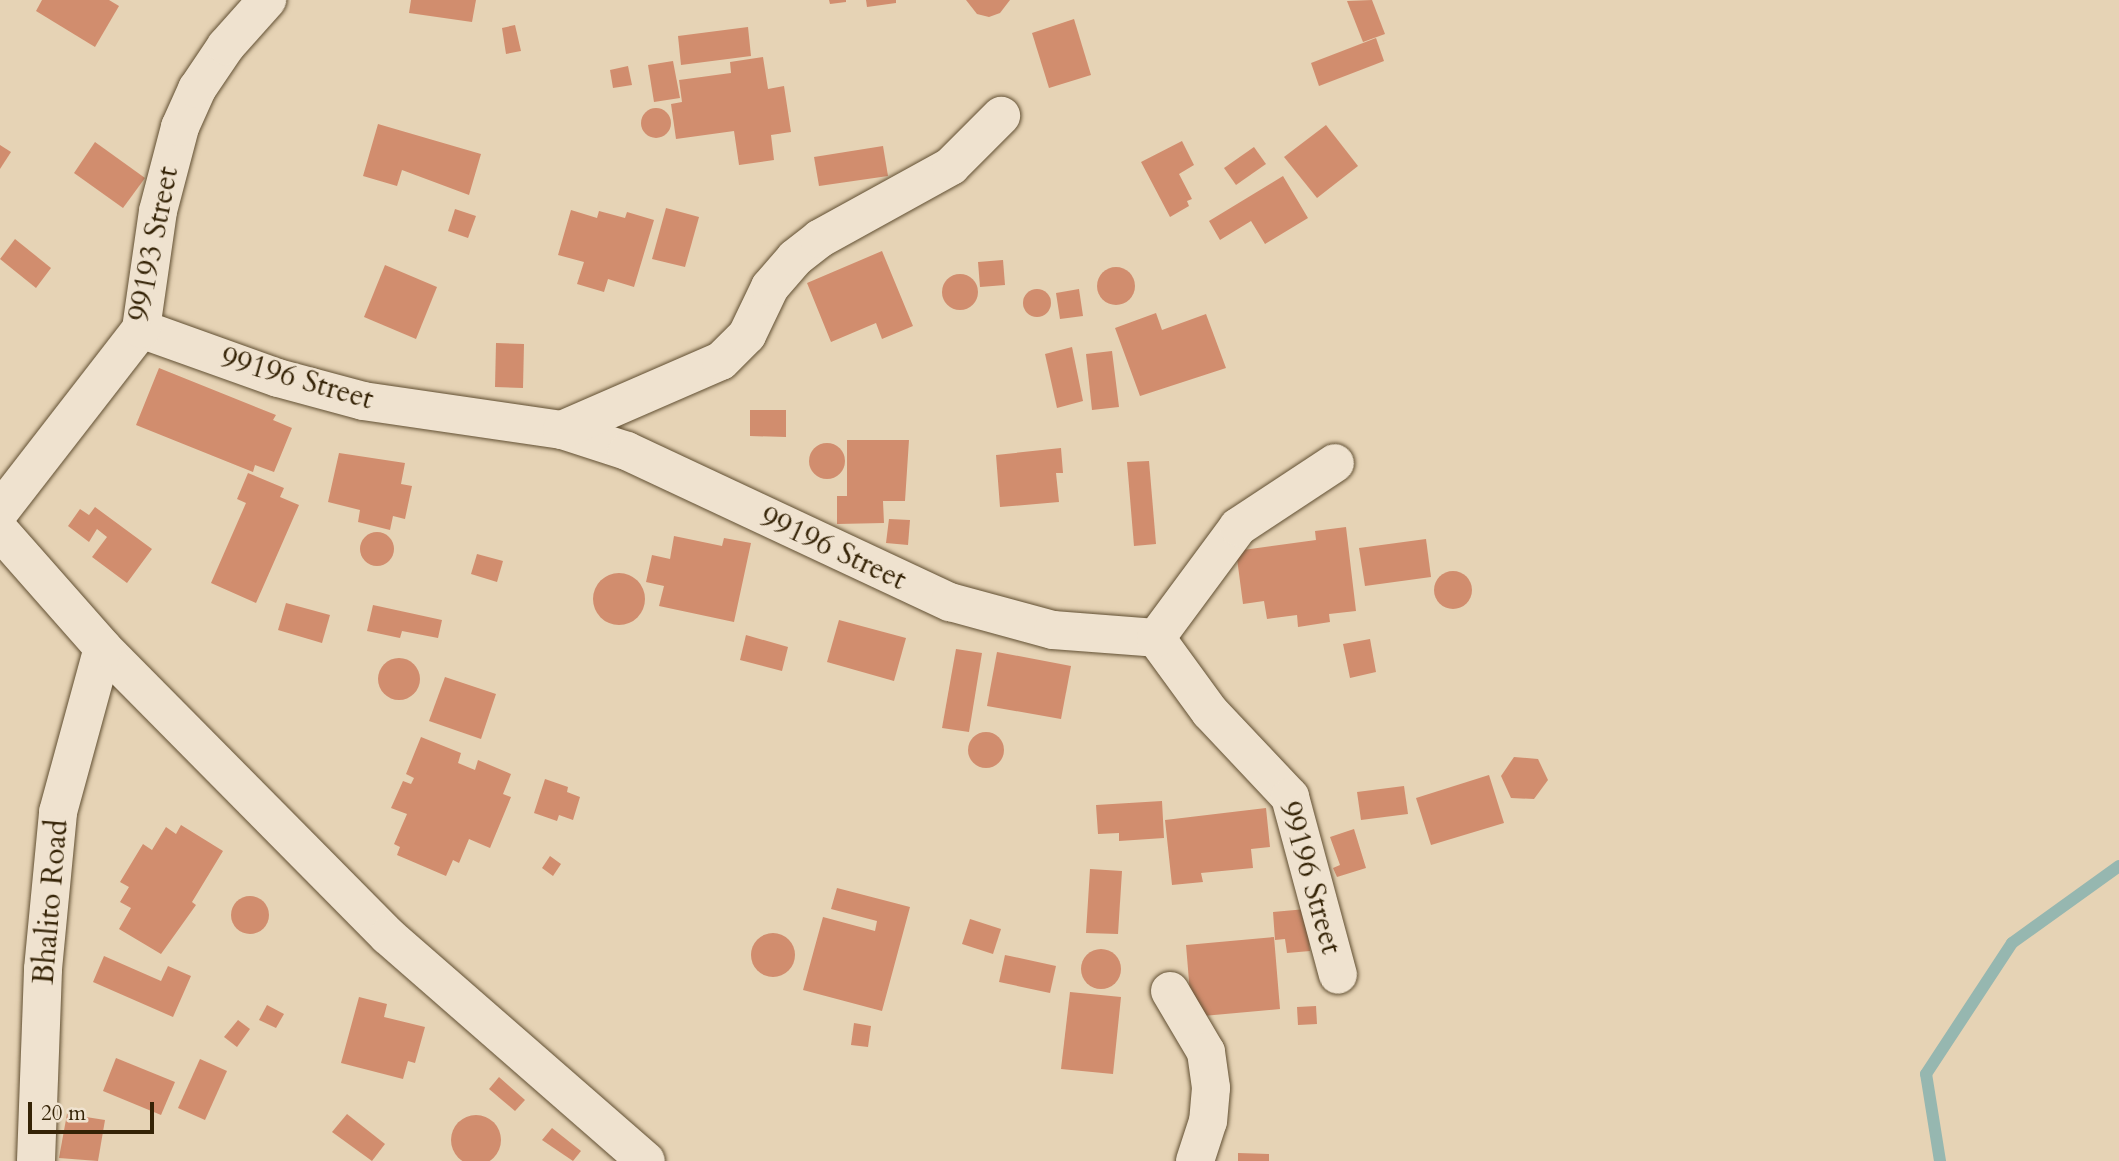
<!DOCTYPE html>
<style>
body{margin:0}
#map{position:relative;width:2119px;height:1161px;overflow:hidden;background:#e6d3b5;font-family:Cardo,serif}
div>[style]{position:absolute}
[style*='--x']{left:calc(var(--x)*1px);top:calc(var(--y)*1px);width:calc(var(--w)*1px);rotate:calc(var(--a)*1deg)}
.stream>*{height:12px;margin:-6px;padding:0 6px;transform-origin:6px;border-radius:6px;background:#96b7b0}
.building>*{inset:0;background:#d18d6e}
.round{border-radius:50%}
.roads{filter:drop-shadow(0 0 2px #614f32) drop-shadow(0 0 2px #614f32)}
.street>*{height:38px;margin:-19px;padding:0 19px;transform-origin:19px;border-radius:19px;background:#efe2cf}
.secondary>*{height:38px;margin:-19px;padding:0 19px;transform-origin:19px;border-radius:19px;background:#efe2cf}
span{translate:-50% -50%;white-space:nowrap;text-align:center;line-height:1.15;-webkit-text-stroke:5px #efe2cf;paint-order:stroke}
.street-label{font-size:30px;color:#352306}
.scale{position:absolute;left:28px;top:1102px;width:126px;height:32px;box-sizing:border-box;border:4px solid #352306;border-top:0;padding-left:9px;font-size:21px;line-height:24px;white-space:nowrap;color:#352306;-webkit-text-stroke:5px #efe2cf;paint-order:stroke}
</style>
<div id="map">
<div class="stream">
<div style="--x:1940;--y:1161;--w:88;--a:-99.1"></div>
<div style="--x:1926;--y:1074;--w:157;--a:-56.7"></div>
<div style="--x:2012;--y:943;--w:132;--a:-35.7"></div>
</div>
<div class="building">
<div style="clip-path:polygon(42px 0,109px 0,119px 6px,95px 47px,36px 11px)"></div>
<div style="clip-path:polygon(411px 0,476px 0,472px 22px,409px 13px)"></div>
<div style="clip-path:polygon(829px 0,846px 0,846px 2px,830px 4px)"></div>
<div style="clip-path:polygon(866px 0,896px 0,896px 3px,867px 7px)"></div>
<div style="clip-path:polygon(966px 0,1010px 0,1000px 13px,989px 17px,977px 14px)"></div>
<div style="clip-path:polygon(1372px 0,1385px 34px,1363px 42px,1347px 1px)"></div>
<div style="clip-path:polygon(1074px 19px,1091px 75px,1049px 88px,1032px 33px)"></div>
<div style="clip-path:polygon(515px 25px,521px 51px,506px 54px,502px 28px)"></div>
<div style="clip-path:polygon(748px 27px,751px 56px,681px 65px,678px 36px)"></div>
<div style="clip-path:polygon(1376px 38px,1384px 61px,1319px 86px,1311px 63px)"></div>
<div style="clip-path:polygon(763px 57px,768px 89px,784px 86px,791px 132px,771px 135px,774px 160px,739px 165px,734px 131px,676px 139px,671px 104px,682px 102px,679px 80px,731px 73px,730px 62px)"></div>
<div style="clip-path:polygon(673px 61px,680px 98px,654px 102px,648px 65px)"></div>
<div style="clip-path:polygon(628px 66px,632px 85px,613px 88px,610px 70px)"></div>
<div class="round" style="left:641px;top:108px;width:30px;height:30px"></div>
<div style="clip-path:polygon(378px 124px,481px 154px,469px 195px,402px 170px,397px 186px,363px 176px)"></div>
<div style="clip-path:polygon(1326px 125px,1358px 166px,1317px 198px,1284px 157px)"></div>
<div style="clip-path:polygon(1182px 141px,1194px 165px,1179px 174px,1192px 199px,1187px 201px,1189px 206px,1170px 217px,1141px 162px)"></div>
<div style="clip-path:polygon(95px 142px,145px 178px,123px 208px,74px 173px)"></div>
<div style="clip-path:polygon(0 145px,11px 152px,0 169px)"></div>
<div style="clip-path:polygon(883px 146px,888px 176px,819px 186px,814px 157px)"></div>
<div style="clip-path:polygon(1254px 147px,1266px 164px,1236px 185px,1224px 168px)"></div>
<div style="clip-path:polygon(1283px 176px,1308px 218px,1265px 244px,1251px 221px,1220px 240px,1209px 221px)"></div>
<div style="clip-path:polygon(666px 208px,699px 217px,685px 267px,652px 259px)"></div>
<div style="clip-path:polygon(455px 209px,476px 216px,468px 238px,448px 231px)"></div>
<div style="clip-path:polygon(571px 210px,597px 218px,599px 211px,625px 218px,627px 212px,654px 220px,634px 287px,608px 279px,604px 292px,577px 284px,584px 262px,558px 255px)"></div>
<div style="clip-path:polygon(15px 239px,51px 268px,36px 288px,0 259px)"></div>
<div style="clip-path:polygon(882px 251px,913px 326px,882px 339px,876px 323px,831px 342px,807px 283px)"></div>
<div style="clip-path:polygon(1003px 260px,1005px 285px,980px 287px,978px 262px)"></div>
<div style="clip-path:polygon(385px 265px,437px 287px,416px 339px,364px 317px)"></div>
<div class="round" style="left:1097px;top:267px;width:38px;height:38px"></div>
<div class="round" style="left:942px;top:274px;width:36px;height:36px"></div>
<div style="clip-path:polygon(1079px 289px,1083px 316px,1060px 319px,1056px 293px)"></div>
<div class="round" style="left:1023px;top:289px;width:28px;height:28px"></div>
<div style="clip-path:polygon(1156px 313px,1162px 330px,1206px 314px,1226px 368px,1140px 396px,1115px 328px)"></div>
<div style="clip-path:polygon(496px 343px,524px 344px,523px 388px,495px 387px)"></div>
<div style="clip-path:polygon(1072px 347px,1083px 401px,1057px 408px,1045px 354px)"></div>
<div style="clip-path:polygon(1112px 351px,1119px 407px,1092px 410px,1086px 354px)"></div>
<div style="clip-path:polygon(159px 368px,276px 415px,273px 420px,292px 428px,274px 472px,255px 465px,253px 472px,136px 425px)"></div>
<div style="clip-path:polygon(750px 410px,786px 410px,786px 437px,750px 436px)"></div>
<div style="clip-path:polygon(847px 440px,909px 440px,905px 501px,883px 501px,884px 523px,837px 524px,837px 496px,847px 496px)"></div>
<div class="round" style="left:809px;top:443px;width:36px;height:36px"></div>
<div style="clip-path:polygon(1061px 448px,1063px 473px,1056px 473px,1059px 502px,1000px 507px,996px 455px)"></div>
<div style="clip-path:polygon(339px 453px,405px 463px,401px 484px,412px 486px,405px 519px,393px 516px,390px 530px,358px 522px,360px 510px,328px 502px)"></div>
<div style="clip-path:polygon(1149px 461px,1156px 544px,1134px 546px,1127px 462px)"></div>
<div style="clip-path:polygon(248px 473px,284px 488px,280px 497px,299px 505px,256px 603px,211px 583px,246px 503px,237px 499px)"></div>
<div style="clip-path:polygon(95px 507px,152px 549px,127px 583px,92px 557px,107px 537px,97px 529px,89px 542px,68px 526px,80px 509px,89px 515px)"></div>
<div style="clip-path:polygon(889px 519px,910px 520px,908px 545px,886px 543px)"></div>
<div style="clip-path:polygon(1346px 527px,1356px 611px,1329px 614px,1330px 622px,1298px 627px,1297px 615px,1267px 619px,1264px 601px,1243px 604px,1236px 551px,1316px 540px,1315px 531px)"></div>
<div class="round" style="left:360px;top:532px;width:34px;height:34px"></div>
<div style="clip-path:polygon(674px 536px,722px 546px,724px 538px,751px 543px,734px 622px,659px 606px,664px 586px,646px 582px,652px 555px,670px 559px)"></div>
<div style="clip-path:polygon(1426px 539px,1431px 577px,1365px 586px,1359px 548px)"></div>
<div style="clip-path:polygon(477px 554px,503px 561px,497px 582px,471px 574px)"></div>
<div class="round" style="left:1434px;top:571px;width:38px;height:38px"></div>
<div class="round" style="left:593px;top:573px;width:52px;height:52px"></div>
<div style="clip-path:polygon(286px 603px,330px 615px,322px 643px,278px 630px)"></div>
<div style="clip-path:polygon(373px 605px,442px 620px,438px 638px,402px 631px,400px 638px,367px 631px)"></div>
<div style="clip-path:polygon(839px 620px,906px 638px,894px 681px,827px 662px)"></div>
<div style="clip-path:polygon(746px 635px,788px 647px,782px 671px,740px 660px)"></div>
<div style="clip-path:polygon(1370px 639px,1376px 672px,1350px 678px,1343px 644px)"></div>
<div style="clip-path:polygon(956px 649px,982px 653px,969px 732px,942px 728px)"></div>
<div style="clip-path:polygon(997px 652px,1071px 666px,1061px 719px,987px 706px)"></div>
<div class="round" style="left:378px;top:658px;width:42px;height:42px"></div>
<div style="clip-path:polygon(445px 677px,496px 694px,481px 739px,429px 721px)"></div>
<div class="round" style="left:968px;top:732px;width:36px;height:36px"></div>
<div style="clip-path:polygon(421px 737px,461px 753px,458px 763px,475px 770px,478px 760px,511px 774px,503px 794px,511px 797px,490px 848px,469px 839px,459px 863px,453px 860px,446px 876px,397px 855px,400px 847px,394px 844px,407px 814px,391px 808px,403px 781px,411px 784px,414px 778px,406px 774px)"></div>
<div style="clip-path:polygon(1514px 757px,1538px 759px,1548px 780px,1534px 799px,1511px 798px,1501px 776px)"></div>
<div style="clip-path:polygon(1489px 775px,1504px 823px,1431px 845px,1416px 798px)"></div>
<div style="clip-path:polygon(545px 779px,568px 787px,567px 792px,580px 797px,573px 820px,559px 815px,557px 821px,534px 813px)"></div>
<div style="clip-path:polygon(1404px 786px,1408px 814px,1361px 820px,1357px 792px)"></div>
<div style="clip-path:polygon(1162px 801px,1164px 838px,1119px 841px,1119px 833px,1098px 834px,1096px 805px)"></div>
<div style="clip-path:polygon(1266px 808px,1270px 847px,1251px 849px,1253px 868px,1201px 873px,1203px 882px,1172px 885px,1165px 820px)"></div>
<div style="clip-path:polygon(181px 825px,223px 851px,192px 902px,196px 905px,161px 954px,119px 929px,131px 908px,120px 902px,129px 887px,120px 882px,143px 844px,152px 850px,166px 827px,176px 834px)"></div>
<div style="clip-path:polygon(1354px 829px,1366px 868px,1337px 877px,1333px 868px,1340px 865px,1330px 837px)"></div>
<div style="clip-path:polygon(550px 856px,561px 864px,553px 876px,542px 868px)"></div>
<div style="clip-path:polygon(1090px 869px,1122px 871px,1118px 934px,1086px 933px)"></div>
<div style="clip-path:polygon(837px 888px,910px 907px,882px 1011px,803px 990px,823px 917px,875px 931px,877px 921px,831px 909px)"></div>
<div class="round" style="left:231px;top:896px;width:38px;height:38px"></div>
<div style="clip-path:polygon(1306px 909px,1310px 951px,1287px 953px,1285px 939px,1275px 940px,1273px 912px)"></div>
<div style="clip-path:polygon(970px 919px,1001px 929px,993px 954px,962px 944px)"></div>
<div class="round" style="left:751px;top:933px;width:44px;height:44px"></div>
<div style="clip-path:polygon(1274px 937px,1280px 1009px,1192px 1017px,1186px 945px)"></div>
<div class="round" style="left:1081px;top:949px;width:40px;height:40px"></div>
<div style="clip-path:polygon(1005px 955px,1056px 966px,1050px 993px,999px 982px)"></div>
<div style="clip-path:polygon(104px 956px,161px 981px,168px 966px,191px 976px,173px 1017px,93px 982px)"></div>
<div style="clip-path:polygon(1070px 992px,1121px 997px,1113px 1074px,1061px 1069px)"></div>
<div style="clip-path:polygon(359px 997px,387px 1004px,384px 1017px,425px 1027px,415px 1063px,408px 1061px,403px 1079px,341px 1063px)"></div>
<div style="clip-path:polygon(267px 1005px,284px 1014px,276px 1028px,259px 1020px)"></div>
<div style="clip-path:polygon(1316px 1006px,1317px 1024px,1298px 1025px,1297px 1007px)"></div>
<div style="clip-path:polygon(238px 1020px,250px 1029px,237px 1047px,224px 1037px)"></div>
<div style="clip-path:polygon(854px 1023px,871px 1026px,868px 1047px,851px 1045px)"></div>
<div style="clip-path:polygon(116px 1058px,175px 1082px,161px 1115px,103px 1091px)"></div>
<div style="clip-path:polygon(200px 1059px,227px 1071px,205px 1120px,178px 1108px)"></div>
<div style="clip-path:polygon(499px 1077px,525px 1100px,515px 1111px,489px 1089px)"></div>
<div style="clip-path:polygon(67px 1114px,105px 1120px,98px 1161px,59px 1158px)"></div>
<div style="clip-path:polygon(347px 1114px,385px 1144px,372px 1161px,332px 1132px)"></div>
<div class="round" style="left:451px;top:1115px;width:50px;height:50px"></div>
<div style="clip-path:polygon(552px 1128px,581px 1151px,573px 1161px,542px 1140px)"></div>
<div style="clip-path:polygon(1238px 1153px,1269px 1154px,1269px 1161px,1238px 1161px)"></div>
</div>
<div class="roads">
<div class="street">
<div style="--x:141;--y:329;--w:145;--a:19.7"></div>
<div style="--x:278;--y:378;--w:88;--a:15.1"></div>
<div style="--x:363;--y:401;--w:201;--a:8.3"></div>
<div style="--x:562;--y:430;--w:68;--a:17.9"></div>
<div style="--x:627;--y:451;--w:357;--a:25.1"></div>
<div style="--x:950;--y:602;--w:107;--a:15.2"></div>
<div style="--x:1053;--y:630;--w:103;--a:4.4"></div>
<div style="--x:1156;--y:638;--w:92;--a:53.9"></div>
<div style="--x:1210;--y:712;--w:117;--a:46.7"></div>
<div style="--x:1290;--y:797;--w:184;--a:74.9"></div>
<div style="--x:562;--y:430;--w:173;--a:-23.5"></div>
<div style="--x:721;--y:361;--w:37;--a:-45"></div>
<div style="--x:747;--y:335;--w:53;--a:-64.4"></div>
<div style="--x:770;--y:287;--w:38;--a:-49"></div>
<div style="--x:795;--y:258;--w:31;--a:-38"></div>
<div style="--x:819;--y:239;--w:151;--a:-28.9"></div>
<div style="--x:951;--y:166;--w:71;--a:-45"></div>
<div style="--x:0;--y:511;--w:230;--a:-52.2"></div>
<div style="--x:141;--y:329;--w:119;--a:-81.8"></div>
<div style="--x:158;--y:211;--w:87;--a:-75.3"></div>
<div style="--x:180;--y:127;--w:42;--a:-65.9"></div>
<div style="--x:197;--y:89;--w:52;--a:-56"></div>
<div style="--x:226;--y:46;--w:62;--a:-48.3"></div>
<div style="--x:1156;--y:638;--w:138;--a:-53.5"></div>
<div style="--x:1238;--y:527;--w:116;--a:-33.4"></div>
<div style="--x:103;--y:648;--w:405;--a:45.3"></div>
<div style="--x:388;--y:936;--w:342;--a:41.1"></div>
<div style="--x:1170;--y:991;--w:71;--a:59.5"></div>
<div style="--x:1206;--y:1052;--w:36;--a:82"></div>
<div style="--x:1211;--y:1088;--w:33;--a:95"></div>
<div style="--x:1208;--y:1121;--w:42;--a:108"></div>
<div style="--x:36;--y:1161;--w:192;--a:-87.9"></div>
<div style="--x:43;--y:969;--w:158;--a:-84.5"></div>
<div style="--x:58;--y:812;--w:170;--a:-74.7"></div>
</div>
<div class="secondary">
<div style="--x:0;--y:531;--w:156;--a:48.6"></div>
</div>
</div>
<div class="street-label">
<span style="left:154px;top:244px;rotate:-79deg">99193 Street</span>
<span style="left:297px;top:379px;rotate:16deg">99196 Street</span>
<span style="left:833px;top:549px;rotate:25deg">99196 Street</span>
<span style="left:1310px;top:878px;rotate:74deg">99196 Street</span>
<span style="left:51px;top:902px;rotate:-85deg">Bhalito Road</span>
</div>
<div class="scale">20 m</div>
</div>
